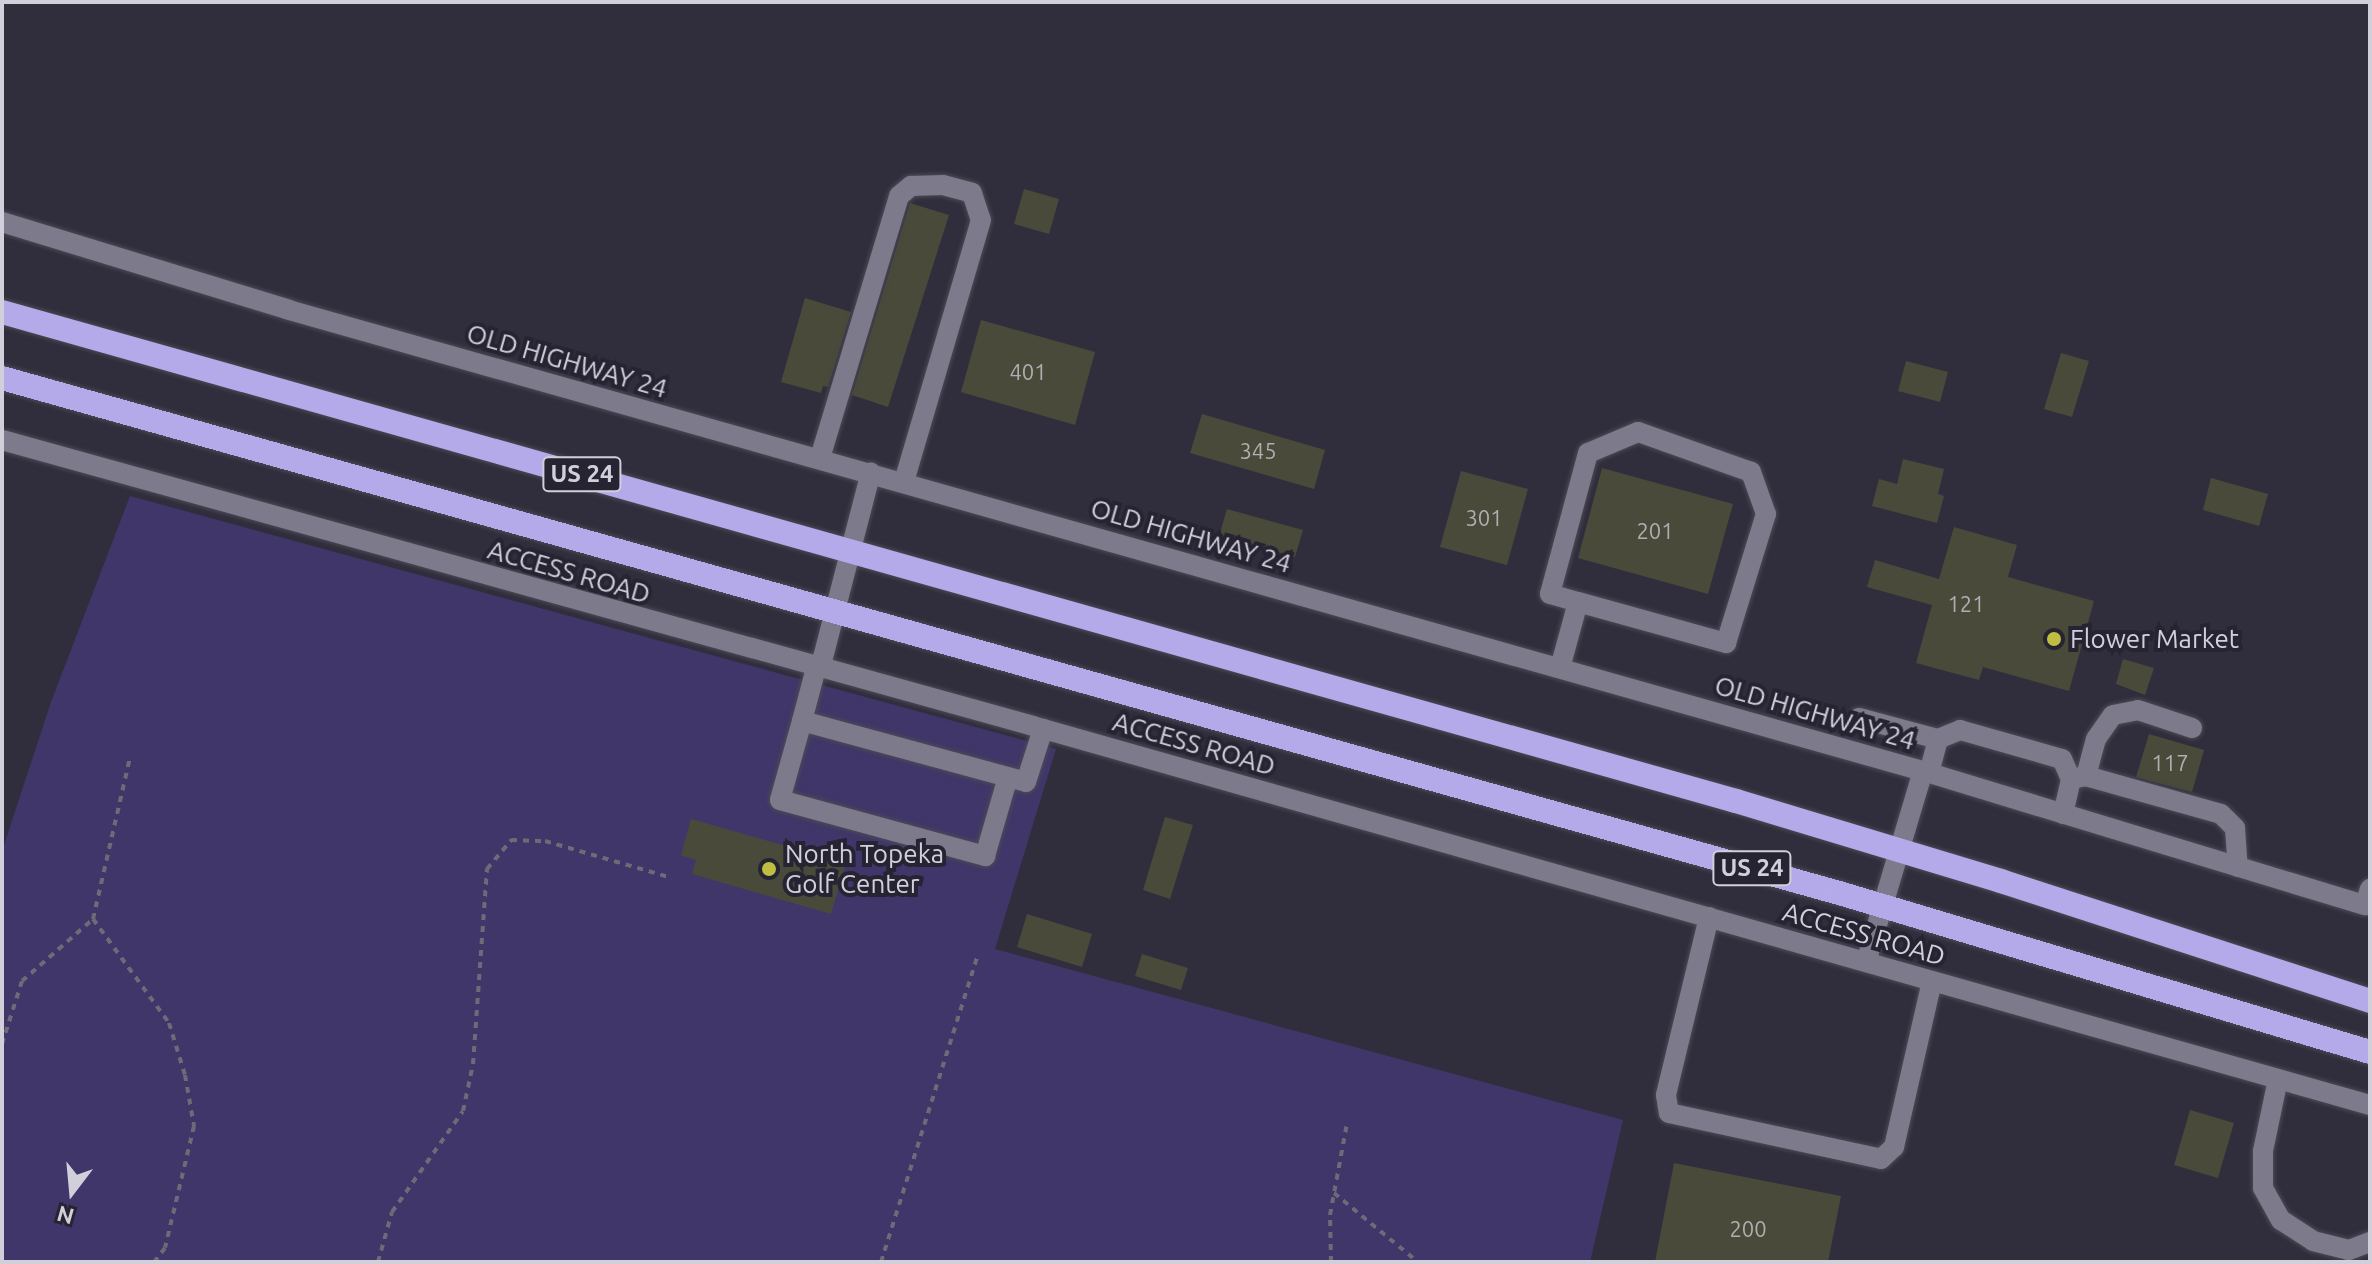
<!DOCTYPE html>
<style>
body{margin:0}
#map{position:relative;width:2372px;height:1264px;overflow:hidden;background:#302e3c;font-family:Ubuntu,sans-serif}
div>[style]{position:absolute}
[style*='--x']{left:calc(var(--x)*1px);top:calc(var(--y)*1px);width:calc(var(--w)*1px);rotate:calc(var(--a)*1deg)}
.green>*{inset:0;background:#403669}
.building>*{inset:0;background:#494a3a}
.path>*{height:4px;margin-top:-2px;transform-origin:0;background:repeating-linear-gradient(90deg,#6d6b77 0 6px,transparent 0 12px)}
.roads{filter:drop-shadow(0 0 2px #4c4a56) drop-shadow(0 0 2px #4c4a56)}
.minor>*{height:20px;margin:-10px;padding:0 10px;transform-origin:10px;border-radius:10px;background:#7c7a8b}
.highway>*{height:24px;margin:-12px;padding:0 12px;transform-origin:12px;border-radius:12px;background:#b4aae9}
.dots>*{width:22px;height:22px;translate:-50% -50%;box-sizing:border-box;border:4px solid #262432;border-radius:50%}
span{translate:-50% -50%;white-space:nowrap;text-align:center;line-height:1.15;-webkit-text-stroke:8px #262432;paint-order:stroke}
.number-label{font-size:22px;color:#afaeb2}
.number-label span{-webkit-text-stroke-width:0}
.shield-label span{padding:2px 6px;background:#262432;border:2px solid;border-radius:6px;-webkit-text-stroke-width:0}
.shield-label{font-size:24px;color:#d1d0da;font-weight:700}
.street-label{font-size:26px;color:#d1d0da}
.poi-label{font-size:26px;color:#d1d0da}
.left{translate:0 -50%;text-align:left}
.frame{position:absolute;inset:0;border:4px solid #d1d0da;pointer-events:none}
.north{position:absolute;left:32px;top:1152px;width:80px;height:80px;-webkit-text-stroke:6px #262432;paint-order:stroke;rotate:196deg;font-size:22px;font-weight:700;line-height:32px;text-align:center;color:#d1d0da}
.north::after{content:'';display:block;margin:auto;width:28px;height:36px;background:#d1d0da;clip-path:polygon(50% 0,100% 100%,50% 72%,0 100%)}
</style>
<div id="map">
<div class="green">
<div style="clip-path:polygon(130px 496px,1056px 749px,995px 949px,1623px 1120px,1590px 1262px,2px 1262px,2px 851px,51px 702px)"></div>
</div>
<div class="building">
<div style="clip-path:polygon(1024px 189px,1059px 199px,1049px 234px,1014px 224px)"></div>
<div style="clip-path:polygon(910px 203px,949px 215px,888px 407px,852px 395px)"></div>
<div style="clip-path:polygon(805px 298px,851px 312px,828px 387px,823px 386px,821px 393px,781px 382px)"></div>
<div style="clip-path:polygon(981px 320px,1095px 352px,1075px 425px,961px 392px)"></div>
<div style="clip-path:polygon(2061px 353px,2089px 361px,2072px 417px,2044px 409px)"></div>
<div style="clip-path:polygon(1906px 361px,1948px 372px,1940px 402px,1898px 391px)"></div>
<div style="clip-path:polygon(1202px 414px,1325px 450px,1314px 489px,1190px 453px)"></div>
<div style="clip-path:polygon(1903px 459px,1944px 469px,1938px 494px,1944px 496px,1937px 523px,1872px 506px,1879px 479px,1897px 484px)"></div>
<div style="clip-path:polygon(1602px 468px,1733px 504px,1708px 594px,1578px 558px)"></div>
<div style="clip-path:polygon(1461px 471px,1528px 489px,1507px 565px,1440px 547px)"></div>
<div style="clip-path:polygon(2211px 478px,2268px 494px,2259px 526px,2203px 510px)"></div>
<div style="clip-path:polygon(1227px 509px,1303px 530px,1295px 557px,1219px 536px)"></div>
<div style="clip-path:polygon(1954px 527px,2017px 545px,2008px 577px,2094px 601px,2069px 691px,1983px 667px,1979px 680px,1916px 663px,1932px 605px,1867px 587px,1875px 560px,1939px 579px)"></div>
<div style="clip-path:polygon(2123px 659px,2154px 668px,2145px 695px,2116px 684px)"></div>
<div style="clip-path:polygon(2149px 734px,2204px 750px,2192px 792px,2136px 777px)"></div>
<div style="clip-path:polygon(1165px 817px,1193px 825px,1170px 899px,1143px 890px)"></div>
<div style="clip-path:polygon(691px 819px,846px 863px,831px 914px,692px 874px,696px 860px,681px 855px)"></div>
<div style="clip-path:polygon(1027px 914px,1092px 934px,1082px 967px,1017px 947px)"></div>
<div style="clip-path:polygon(1142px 954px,1188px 968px,1181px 990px,1135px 976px)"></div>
<div style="clip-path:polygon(2190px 1110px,2234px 1123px,2218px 1178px,2174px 1165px)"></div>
<div style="clip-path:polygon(1674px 1163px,1841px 1196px,1828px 1262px,1655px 1262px)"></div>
</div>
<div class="path">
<div style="--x:93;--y:919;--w:129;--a:53.8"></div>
<div style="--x:169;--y:1023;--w:54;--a:72.9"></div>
<div style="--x:185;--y:1075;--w:52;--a:80"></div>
<div style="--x:194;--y:1126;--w:125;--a:103.4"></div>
<div style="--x:165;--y:1248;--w:18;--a:128"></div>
<div style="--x:2;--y:1044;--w:66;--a:-72.4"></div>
<div style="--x:22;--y:981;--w:94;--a:-41.1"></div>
<div style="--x:93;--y:919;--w:166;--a:-77.1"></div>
<div style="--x:1334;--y:1193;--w:109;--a:39.4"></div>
<div style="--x:378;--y:1262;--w:52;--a:-74.4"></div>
<div style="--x:392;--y:1212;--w:123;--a:-54.9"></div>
<div style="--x:463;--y:1111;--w:48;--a:-78"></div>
<div style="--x:473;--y:1064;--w:196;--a:-85.9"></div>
<div style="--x:487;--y:869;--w:38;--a:-50"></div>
<div style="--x:511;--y:840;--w:34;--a:2"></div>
<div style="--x:545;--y:841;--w:132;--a:16.2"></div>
<div style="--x:881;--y:1262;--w:319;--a:-72.5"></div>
<div style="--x:1331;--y:1262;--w:47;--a:-91.2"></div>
<div style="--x:1330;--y:1215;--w:94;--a:-79.5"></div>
</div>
<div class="roads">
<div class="minor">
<div style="--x:2;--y:222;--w:300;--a:17"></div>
<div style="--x:289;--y:310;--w:1698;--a:15.76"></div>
<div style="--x:1923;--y:771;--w:462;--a:16.9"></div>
<div style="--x:2365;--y:905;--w:17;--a:-73"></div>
<div style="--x:2;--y:440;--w:1070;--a:15.5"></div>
<div style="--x:1033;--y:726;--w:1390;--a:15.83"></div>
<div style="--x:820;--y:458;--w:274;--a:-73.2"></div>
<div style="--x:899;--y:196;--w:16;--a:-40"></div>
<div style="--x:911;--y:186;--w:32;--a:-2"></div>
<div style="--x:943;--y:185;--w:30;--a:15"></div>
<div style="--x:972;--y:193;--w:28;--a:72"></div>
<div style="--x:981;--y:220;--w:272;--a:106.4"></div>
<div style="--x:816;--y:668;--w:55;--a:104.8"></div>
<div style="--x:802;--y:721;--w:232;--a:15.2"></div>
<div style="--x:1026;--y:782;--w:56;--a:-72.2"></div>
<div style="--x:1560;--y:668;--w:68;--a:-74.7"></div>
<div style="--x:1578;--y:602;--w:154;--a:15.5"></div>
<div style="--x:1726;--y:643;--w:135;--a:-72.8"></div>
<div style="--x:1766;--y:514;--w:45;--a:-109.7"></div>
<div style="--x:1751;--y:472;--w:120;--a:-160.5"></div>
<div style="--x:1638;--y:432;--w:54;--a:157.2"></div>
<div style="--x:1588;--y:453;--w:146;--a:105.1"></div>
<div style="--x:1550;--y:594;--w:29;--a:16"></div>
<div style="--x:820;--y:669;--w:203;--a:-75.5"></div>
<div style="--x:1859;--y:718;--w:82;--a:14.9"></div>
<div style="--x:802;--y:721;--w:82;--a:105.6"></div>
<div style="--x:780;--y:800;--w:213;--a:15.3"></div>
<div style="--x:985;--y:856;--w:82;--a:-73.8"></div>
<div style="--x:1929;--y:773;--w:35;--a:-75"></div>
<div style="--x:1938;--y:739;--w:24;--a:-22"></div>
<div style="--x:1960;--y:730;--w:106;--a:15.9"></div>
<div style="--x:2062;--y:759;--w:22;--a:66"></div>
<div style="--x:2086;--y:776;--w:38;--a:-75"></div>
<div style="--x:2096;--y:739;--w:29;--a:-55"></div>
<div style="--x:2113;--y:715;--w:25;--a:-11"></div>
<div style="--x:2138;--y:710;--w:57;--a:18.4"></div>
<div style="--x:2063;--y:814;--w:36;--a:-77"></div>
<div style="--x:2071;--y:779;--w:15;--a:-11"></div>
<div style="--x:2086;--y:776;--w:140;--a:15.7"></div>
<div style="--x:2221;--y:814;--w:20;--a:45"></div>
<div style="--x:2235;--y:828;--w:39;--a:86"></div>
<div style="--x:1709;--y:917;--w:183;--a:103.6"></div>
<div style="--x:1666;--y:1095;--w:18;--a:81"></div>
<div style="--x:1669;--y:1113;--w:217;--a:12.2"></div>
<div style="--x:1881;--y:1159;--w:18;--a:-43"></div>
<div style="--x:1894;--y:1147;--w:170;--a:-77.1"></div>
<div style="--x:1866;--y:962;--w:199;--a:-73.4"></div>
<div style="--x:2278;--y:1079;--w:74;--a:101.8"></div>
<div style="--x:2263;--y:1151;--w:37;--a:90"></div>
<div style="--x:2263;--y:1188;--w:37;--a:61"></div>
<div style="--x:2281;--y:1220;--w:38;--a:33"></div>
<div style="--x:2313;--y:1241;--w:37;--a:14"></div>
<div style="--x:2349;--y:1250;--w:22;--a:-21"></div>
</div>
<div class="highway">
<div style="--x:2;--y:312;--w:1802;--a:15.75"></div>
<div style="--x:1736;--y:801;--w:277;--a:16.8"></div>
<div style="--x:2001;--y:881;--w:388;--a:18"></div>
<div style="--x:2;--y:378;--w:1905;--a:15.66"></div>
<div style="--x:1836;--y:892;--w:557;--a:16.68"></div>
</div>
</div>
<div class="dots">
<div style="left:2054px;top:639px;background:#bfbe41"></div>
<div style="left:769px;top:869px;background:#bfbe41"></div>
</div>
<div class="number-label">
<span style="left:1028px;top:372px">401</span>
<span style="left:1258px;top:451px">345</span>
<span style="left:1484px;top:518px">301</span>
<span style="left:1655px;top:531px">201</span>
<span style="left:1966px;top:604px">121</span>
<span style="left:2170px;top:763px">117</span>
<span style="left:1748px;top:1229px">200</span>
</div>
<div class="shield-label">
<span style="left:582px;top:474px">US 24</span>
<span style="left:1752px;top:868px">US 24</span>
</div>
<div class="street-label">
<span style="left:567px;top:361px;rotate:16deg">OLD HIGHWAY 24</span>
<span style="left:1191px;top:536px;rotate:16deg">OLD HIGHWAY 24</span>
<span style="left:569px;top:572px;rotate:16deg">ACCESS ROAD</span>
<span style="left:1815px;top:713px;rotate:16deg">OLD HIGHWAY 24</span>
<span style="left:1194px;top:744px;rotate:16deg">ACCESS ROAD</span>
<span style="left:1864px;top:934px;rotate:16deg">ACCESS ROAD</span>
</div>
<div class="poi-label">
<span class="left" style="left:2070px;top:639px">Flower Market</span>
<span class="left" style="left:785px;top:869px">North Topeka<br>Golf Center</span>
</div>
<div class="frame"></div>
<div class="north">N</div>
</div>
